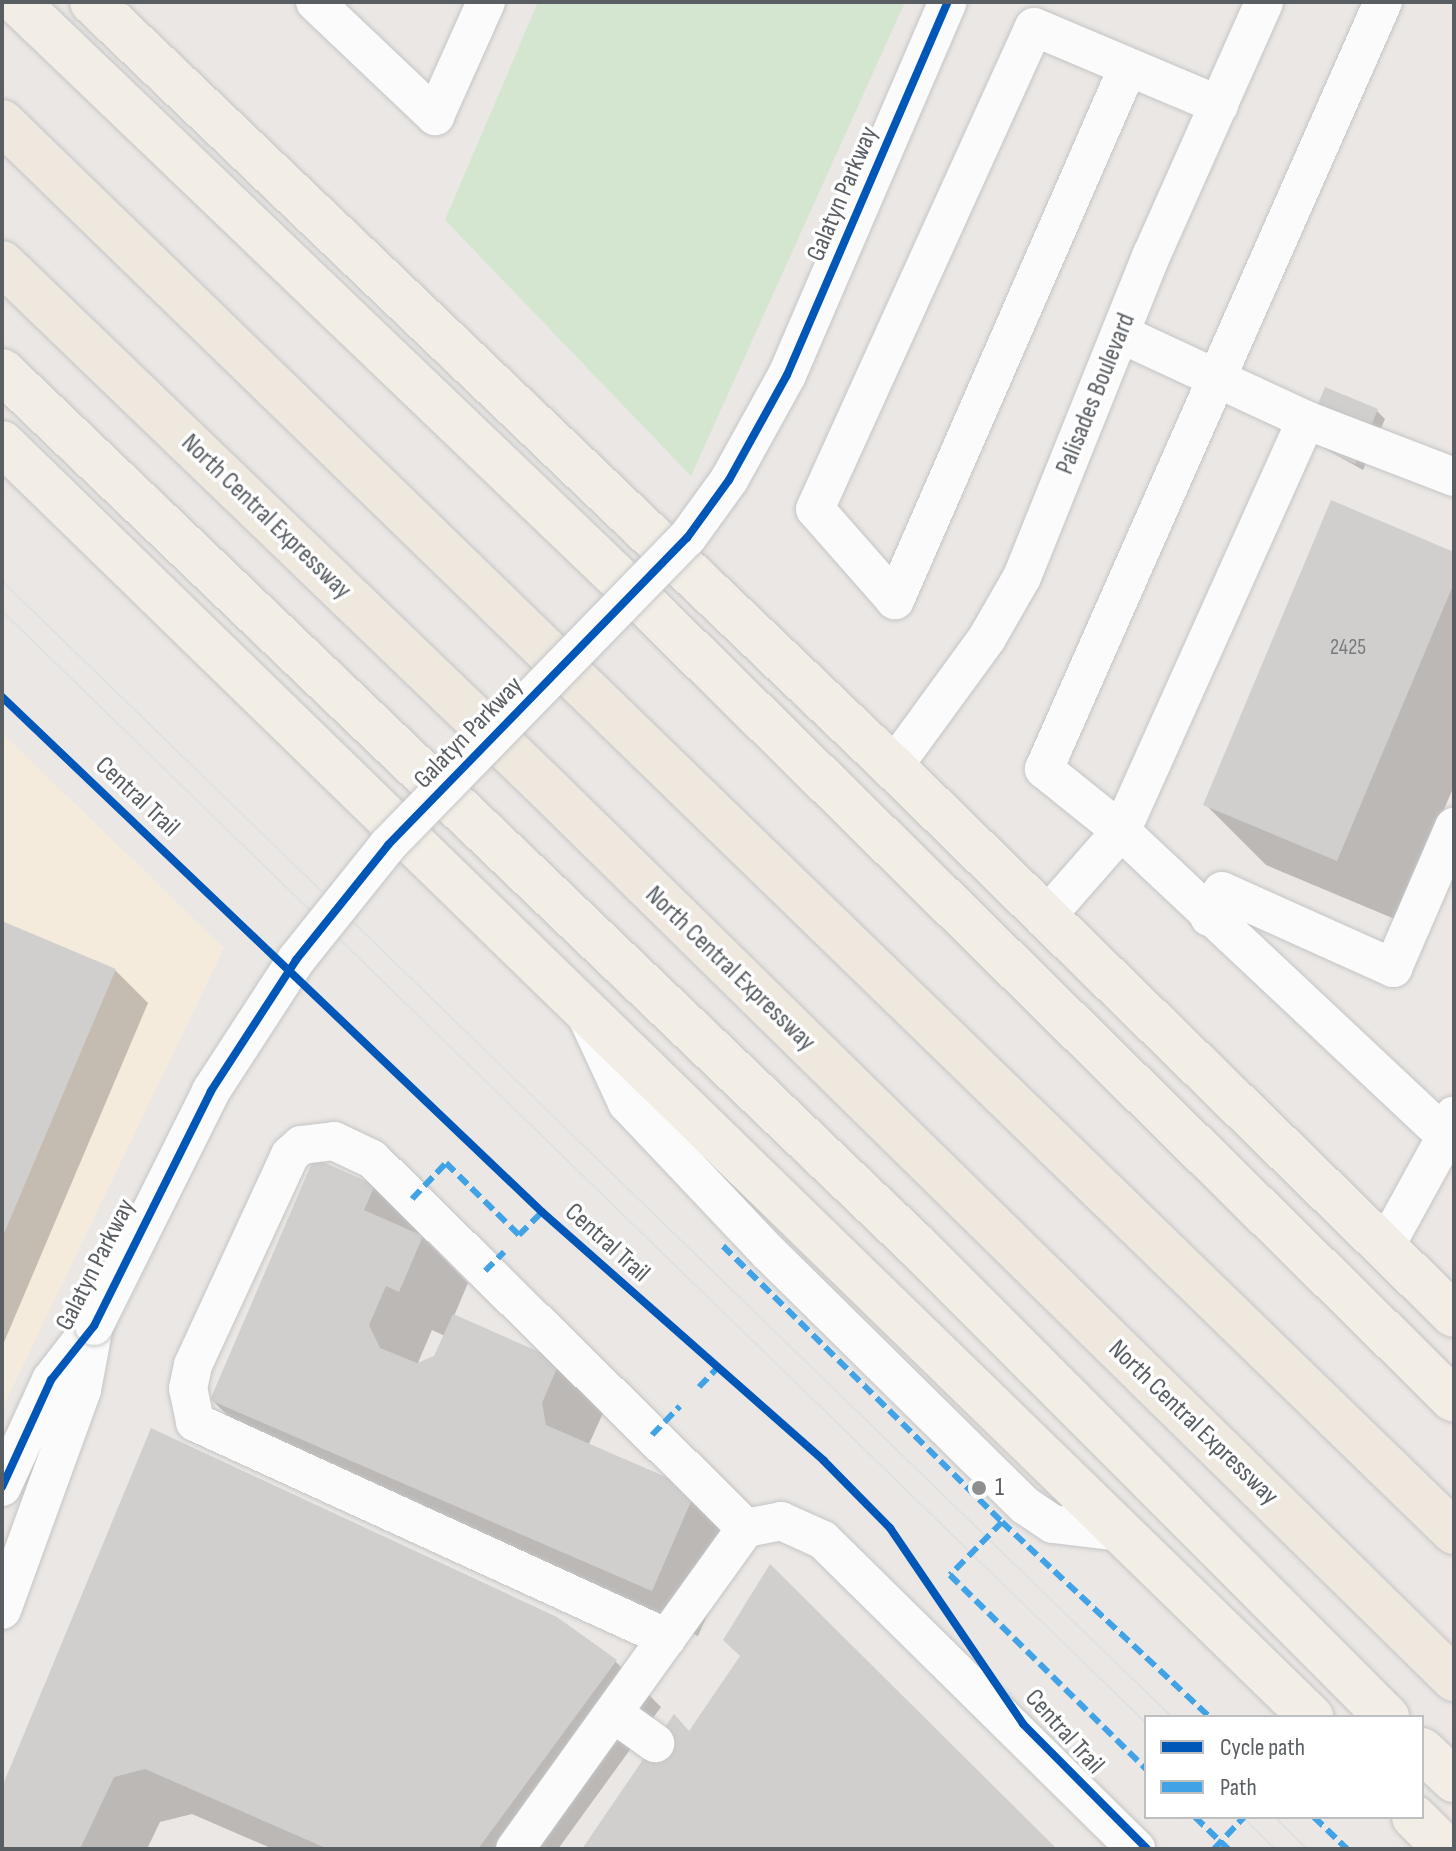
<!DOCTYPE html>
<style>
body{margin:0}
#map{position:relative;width:1456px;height:1851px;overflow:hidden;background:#eae7e4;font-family:"Sofia Sans Condensed",sans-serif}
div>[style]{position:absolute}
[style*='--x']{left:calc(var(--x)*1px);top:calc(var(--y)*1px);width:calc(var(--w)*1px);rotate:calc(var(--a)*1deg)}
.commercial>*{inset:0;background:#f5ebdc}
.green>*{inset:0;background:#d4e6cf}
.shadow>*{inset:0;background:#0003}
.building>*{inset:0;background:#d1cfce}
.roads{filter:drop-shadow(0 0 2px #c5c5c5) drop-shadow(0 0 2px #c5c5c5)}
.minor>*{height:38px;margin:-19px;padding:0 19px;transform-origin:19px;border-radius:19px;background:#fcfbfb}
.major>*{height:44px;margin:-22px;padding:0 22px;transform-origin:22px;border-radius:22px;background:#f2eee6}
.highway>*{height:44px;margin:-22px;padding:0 22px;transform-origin:22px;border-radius:22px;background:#eee8df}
.tram>*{height:2px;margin:-1px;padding:0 1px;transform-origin:1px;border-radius:1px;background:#e1e1e1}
.bridges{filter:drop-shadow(0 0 2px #c5c5c5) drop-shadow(0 0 2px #c5c5c5)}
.minor-bridge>*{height:38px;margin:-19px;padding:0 19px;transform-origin:19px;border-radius:19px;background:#fcfbfb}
.quiet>*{height:6px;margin-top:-3px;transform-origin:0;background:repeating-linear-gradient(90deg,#42a2e6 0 12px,transparent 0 18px)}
.cycleway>*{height:8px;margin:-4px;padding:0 4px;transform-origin:4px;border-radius:4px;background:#0057b8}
.dots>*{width:22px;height:22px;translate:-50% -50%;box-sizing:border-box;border:4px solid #fff;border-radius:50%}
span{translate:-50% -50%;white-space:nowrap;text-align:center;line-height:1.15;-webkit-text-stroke:7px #fff;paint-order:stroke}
.number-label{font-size:22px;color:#787c7e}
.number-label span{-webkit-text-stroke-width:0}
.street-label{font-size:26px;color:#595e62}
.poi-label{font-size:26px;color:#595e62}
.left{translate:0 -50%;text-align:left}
.frame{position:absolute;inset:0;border:4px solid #595e62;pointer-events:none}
.legend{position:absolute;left:1144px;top:1715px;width:280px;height:104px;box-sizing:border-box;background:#fff;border:2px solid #bdbfc0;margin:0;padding:10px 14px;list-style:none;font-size:24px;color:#595e62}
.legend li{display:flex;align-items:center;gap:16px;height:40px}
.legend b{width:40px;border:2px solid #bdbfc0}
</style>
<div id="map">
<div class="commercial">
<div style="clip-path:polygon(2px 733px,224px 948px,2px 1409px)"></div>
</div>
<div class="green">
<div style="clip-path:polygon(538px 2px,905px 2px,691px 476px,445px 220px)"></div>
</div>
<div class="shadow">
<div style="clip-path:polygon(1377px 411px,1385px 419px,1363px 470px,1306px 438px)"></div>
<div style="clip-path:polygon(1454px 554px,1454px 786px,1397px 920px,1266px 865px,1206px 805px)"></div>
<div style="clip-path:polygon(2px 923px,115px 970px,148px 1003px,2px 1347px)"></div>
<div style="clip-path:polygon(evenodd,374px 1187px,468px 1283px,454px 1316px,559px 1363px,605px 1409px,588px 1446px,695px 1492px,741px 1538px,698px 1636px,258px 1446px,212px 1400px,374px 1187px,432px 1330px,445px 1336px,436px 1357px,417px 1365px,432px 1330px)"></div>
<div style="clip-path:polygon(615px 1661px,661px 1707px,558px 1849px,273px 1849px,192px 1814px,160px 1822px,147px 1849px,2px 1849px,2px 1792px)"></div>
</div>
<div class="building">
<div style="clip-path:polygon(1325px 387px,1378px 409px,1355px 464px,1304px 438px)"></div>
<div style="clip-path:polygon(1331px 500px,1454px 552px,1454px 583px,1337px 861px,1203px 805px)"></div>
<div style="clip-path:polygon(2px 921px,116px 969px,2px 1238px)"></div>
<div style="clip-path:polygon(314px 1158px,375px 1185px,364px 1210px,423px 1236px,399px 1292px,386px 1286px,369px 1325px,380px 1348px,417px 1363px,434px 1356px,453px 1314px,560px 1361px,542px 1403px,546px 1425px,696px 1490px,652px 1591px,210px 1400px)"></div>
<div style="clip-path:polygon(151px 1428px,557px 1617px,617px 1660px,478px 1849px,328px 1849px,145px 1769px,114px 1777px,80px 1849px,2px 1849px,2px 1787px)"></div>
<div style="clip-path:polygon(770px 1564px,1057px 1849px,582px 1849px,674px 1714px,689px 1731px,740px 1656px,723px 1640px)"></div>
</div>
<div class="roads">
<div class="minor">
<div style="--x:315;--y:2;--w:166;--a:43.5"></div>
<div style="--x:435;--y:116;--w:125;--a:-65.9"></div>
<div style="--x:1128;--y:67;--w:582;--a:113.61"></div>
<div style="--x:895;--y:600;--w:121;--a:-131.3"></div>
<div style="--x:815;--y:509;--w:529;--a:-65.57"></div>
<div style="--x:1034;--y:27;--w:201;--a:22.9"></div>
<div style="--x:1121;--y:334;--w:204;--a:24.9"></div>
<div style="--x:1306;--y:420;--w:159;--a:21.1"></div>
<div style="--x:1306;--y:420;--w:451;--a:114.2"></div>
<div style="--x:1121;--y:831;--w:99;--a:-141.2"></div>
<div style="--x:1044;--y:769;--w:839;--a:-66.16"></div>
<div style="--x:893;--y:767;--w:160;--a:-53.9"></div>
<div style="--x:987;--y:638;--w:70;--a:-60.2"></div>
<div style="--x:1022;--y:577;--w:348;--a:-68.1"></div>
<div style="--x:1152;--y:254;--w:276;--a:-66"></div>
<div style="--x:1209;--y:917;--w:29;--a:-63"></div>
<div style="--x:1222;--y:891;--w:188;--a:24.2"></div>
<div style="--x:1393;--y:968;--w:154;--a:-66.6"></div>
<div style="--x:1044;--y:919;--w:117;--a:-48.8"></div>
<div style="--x:1121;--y:831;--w:446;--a:43.2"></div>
<div style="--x:1446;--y:1136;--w:22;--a:-69"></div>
<div style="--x:588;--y:1019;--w:93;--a:65.1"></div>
<div style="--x:627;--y:1103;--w:205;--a:46.6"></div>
<div style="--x:768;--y:1252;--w:362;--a:44.6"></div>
<div style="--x:1026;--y:1506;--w:32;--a:34"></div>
<div style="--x:1053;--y:1524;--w:67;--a:6.8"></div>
<div style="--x:1385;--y:1247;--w:127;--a:-61.2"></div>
<div style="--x:2;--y:1487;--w:118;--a:-65.4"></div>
<div style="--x:51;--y:1380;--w:62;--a:-52.2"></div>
<div style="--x:746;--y:1528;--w:36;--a:-11"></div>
<div style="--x:781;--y:1521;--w:46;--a:24.3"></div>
<div style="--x:823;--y:1540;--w:440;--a:44.6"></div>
<div style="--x:2;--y:1610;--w:234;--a:-70"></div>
<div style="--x:82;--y:1390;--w:65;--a:-79.4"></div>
<div style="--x:613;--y:1713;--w:52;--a:35.5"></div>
<div style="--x:515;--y:1849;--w:395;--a:-54.3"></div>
<div style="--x:746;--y:1528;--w:525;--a:-135.39"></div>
<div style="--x:372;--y:1159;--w:42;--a:-154.7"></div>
<div style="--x:334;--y:1141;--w:33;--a:173"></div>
<div style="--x:301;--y:1145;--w:15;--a:138"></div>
<div style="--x:290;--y:1155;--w:231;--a:114.8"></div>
<div style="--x:193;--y:1365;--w:24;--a:102"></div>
<div style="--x:188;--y:1388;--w:35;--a:78"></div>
<div style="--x:195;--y:1422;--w:519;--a:24.59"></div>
</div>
<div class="major">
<div style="--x:17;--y:2;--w:854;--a:43.77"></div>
<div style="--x:634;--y:593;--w:1150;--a:44.54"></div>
<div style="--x:92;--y:2;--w:1108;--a:43.68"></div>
<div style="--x:893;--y:767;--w:784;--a:44.33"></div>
<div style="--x:2;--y:371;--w:1262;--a:43.72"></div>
<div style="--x:914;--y:1243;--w:670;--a:45.06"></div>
<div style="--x:2;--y:443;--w:1827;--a:44.22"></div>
<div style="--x:1422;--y:1750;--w:44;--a:43.2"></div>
<div style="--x:1414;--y:1817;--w:45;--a:45"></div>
</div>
<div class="highway">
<div style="--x:2;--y:122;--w:2024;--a:44.16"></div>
<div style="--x:2;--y:263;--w:748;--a:43.92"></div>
<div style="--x:541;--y:782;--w:1280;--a:44.49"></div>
</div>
</div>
<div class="tram">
<div style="--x:2;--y:581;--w:1631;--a:44.16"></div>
<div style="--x:2;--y:611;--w:1595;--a:44.19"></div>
<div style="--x:1243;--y:1817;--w:45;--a:45"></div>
<div style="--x:1275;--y:1817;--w:45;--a:45"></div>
</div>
<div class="bridges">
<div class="minor-bridge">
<div style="--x:94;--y:1326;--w:263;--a:-63.5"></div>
<div style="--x:211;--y:1091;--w:156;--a:-57"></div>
<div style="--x:296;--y:960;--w:147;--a:-51.3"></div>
<div style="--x:388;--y:845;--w:429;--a:-45.8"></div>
<div style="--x:687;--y:538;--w:72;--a:-54.1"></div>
<div style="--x:729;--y:480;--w:120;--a:-61.1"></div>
<div style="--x:787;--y:375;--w:406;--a:-66.7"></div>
</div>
</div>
<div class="quiet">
<div style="--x:412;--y:1199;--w:50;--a:-46.6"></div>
<div style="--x:446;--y:1163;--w:103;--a:44.6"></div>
<div style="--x:519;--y:1235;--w:33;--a:-45"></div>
<div style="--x:723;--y:1246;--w:392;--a:44.7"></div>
<div style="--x:1002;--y:1522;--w:285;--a:43.2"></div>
<div style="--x:485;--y:1271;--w:27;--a:-45"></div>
<div style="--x:699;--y:1387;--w:30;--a:-46"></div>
<div style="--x:652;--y:1435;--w:40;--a:-46"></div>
<div style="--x:1002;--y:1522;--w:74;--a:134.5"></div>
<div style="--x:950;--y:1575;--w:276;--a:44.7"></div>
<div style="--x:1195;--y:1817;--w:46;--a:44.1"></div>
<div style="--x:1314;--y:1817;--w:46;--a:44.1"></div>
<div style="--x:1214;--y:1849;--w:44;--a:-46.8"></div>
</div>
<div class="cycleway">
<div style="--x:2;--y:697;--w:746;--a:43.64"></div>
<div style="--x:542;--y:1212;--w:376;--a:41.4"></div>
<div style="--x:824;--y:1461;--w:94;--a:45.4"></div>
<div style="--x:890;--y:1528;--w:237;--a:55.8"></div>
<div style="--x:1023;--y:1724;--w:176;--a:45.2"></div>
<div style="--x:2;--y:1487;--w:118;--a:-65.4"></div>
<div style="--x:51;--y:1380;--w:69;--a:-51.5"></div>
<div style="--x:94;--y:1326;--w:263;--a:-63.5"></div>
<div style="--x:211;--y:1091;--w:156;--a:-57"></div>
<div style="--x:296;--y:960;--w:147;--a:-51.3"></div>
<div style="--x:388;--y:845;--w:429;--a:-45.8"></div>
<div style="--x:687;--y:538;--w:72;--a:-54.1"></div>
<div style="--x:729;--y:480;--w:120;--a:-61.1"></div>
<div style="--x:787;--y:375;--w:406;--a:-66.7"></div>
</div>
<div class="dots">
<div style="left:979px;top:1488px;background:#8c8e90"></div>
</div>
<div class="number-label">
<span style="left:1348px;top:648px">2425</span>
</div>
<div class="street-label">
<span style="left:843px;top:194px;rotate:-67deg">Galatyn Parkway</span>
<span style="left:1096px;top:394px;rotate:-68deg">Palisades Boulevard</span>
<span style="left:266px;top:517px;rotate:44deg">North Central Expressway</span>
<span style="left:469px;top:733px;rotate:-46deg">Galatyn Parkway</span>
<span style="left:137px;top:797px;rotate:43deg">Central Trail</span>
<span style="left:730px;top:969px;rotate:44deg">North Central Expressway</span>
<span style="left:607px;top:1243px;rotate:42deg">Central Trail</span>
<span style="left:96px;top:1265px;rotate:-63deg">Galatyn Parkway</span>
<span style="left:1193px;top:1423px;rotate:44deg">North Central Expressway</span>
<span style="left:1064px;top:1732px;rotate:48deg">Central Trail</span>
</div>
<div class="poi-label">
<span class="left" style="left:995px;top:1488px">1</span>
</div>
<div class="frame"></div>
<ul class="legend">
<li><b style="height:10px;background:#0057b8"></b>Cycle path</li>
<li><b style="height:10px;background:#42a2e6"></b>Path</li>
</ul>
</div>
